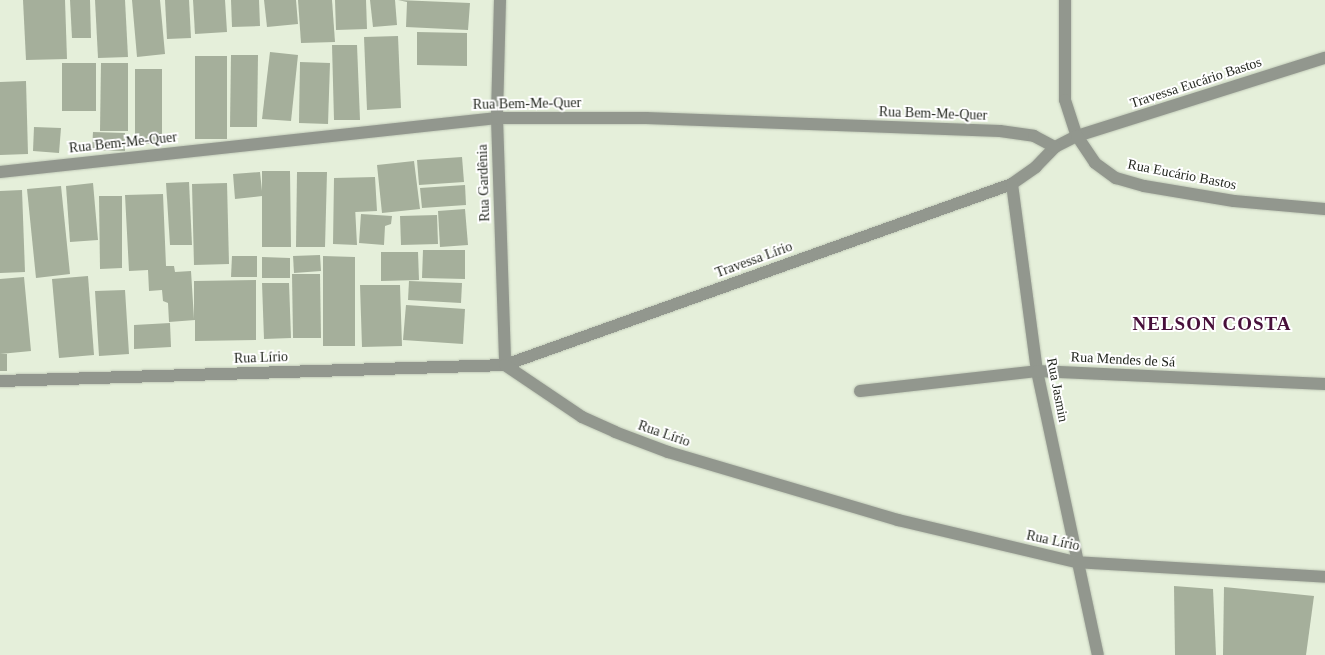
<!DOCTYPE html>
<meta charset="utf-8">
<style>
body{margin:0}
#map{position:relative;width:1325px;height:655px;overflow:hidden;background:#e5efda;font-family:"Times New Roman",serif}
div>[style]{position:absolute}
[style*='--x']{left:calc(var(--x)*1px);top:calc(var(--y)*1px);width:calc(var(--w)*1px);rotate:calc(var(--a)*1deg)}
.building>*{inset:0;background:#a5af9b}
.roads{filter:drop-shadow(0 0 1px #c1cab8) drop-shadow(0 0 1px #c1cab8)}
.minor>*{height:12px;margin:-6px;padding:0 6px;transform-origin:6px;border-radius:6px;background:#92978e}
span{translate:-50% -50%;white-space:nowrap;text-align:center;line-height:1.15;-webkit-text-stroke:4px #fff;paint-order:stroke}
.street-label{font-size:14px;color:#1f231b}
.district-label{font-size:19px;color:#470f3a;font-weight:700;letter-spacing:1px}
</style>
<div id="map">
<div class="building">
<div style="clip-path:polygon(23px 0,65px 0,67px 59px,26px 60px)"></div>
<div style="clip-path:polygon(70px 0,90px 0,91px 38px,72px 38px)"></div>
<div style="clip-path:polygon(95px 0,125px 0,128px 57px,98px 58px)"></div>
<div style="clip-path:polygon(132px 0,160px 0,165px 54px,137px 57px)"></div>
<div style="clip-path:polygon(165px 0,189px 0,191px 38px,167px 39px)"></div>
<div style="clip-path:polygon(193px 0,225px 0,227px 32px,195px 34px)"></div>
<div style="clip-path:polygon(231px 0,259px 0,260px 26px,232px 27px)"></div>
<div style="clip-path:polygon(264px 0,296px 0,298px 24px,267px 27px)"></div>
<div style="clip-path:polygon(298px 0,332px 0,335px 42px,301px 43px)"></div>
<div style="clip-path:polygon(335px 0,366px 0,367px 29px,336px 30px)"></div>
<div style="clip-path:polygon(370px 0,395px 0,397px 25px,373px 27px)"></div>
<div style="clip-path:polygon(398px 0,470px 3px,468px 30px,406px 27px,407px 2px)"></div>
<div style="clip-path:polygon(417px 32px,467px 33px,467px 66px,417px 65px)"></div>
<div style="clip-path:polygon(398px 36px,401px 108px,367px 110px,364px 37px)"></div>
<div style="clip-path:polygon(332px 45px,357px 45px,360px 120px,334px 120px)"></div>
<div style="clip-path:polygon(270px 52px,298px 55px,291px 121px,262px 119px)"></div>
<div style="clip-path:polygon(231px 55px,258px 55px,257px 127px,230px 127px)"></div>
<div style="clip-path:polygon(195px 56px,227px 56px,227px 139px,195px 139px)"></div>
<div style="clip-path:polygon(300px 62px,330px 63px,328px 124px,299px 123px)"></div>
<div style="clip-path:polygon(62px 63px,96px 63px,96px 111px,62px 111px)"></div>
<div style="clip-path:polygon(101px 63px,128px 63px,128px 131px,100px 131px)"></div>
<div style="clip-path:polygon(135px 69px,162px 69px,162px 144px,135px 144px)"></div>
<div style="clip-path:polygon(26px 81px,28px 154px,0 155px,0 82px)"></div>
<div style="clip-path:polygon(34px 127px,61px 128px,59px 153px,33px 151px)"></div>
<div style="clip-path:polygon(93px 132px,125px 133px,125px 151px,92px 150px)"></div>
<div style="clip-path:polygon(462px 157px,464px 182px,419px 185px,417px 160px)"></div>
<div style="clip-path:polygon(414px 161px,420px 209px,382px 213px,377px 165px)"></div>
<div style="clip-path:polygon(262px 171px,290px 171px,291px 247px,262px 247px,262px 196px,235px 199px,233px 174px,260px 172px,262px 191px)"></div>
<div style="clip-path:polygon(297px 172px,327px 172px,325px 247px,296px 247px)"></div>
<div style="clip-path:polygon(375px 177px,377px 211px,355px 212px,354px 187px,357px 245px,333px 244px,334px 178px)"></div>
<div style="clip-path:polygon(189px 182px,192px 245px,170px 245px,166px 183px)"></div>
<div style="clip-path:polygon(93px 183px,98px 240px,70px 242px,66px 186px)"></div>
<div style="clip-path:polygon(227px 183px,229px 264px,194px 265px,192px 184px)"></div>
<div style="clip-path:polygon(465px 185px,466px 205px,422px 208px,420px 188px)"></div>
<div style="clip-path:polygon(61px 186px,70px 274px,36px 278px,27px 189px)"></div>
<div style="clip-path:polygon(22px 190px,25px 272px,0 273px,0 191px)"></div>
<div style="clip-path:polygon(163px 194px,166px 266px,174px 266px,175px 272px,191px 271px,194px 319px,194px 281px,256px 280px,256px 340px,195px 341px,195px 320px,169px 322px,168px 303px,163px 301px,162px 290px,149px 291px,148px 270px,129px 271px,125px 195px)"></div>
<div style="clip-path:polygon(99px 196px,122px 196px,122px 268px,100px 269px)"></div>
<div style="clip-path:polygon(465px 209px,468px 245px,440px 247px,438px 211px)"></div>
<div style="clip-path:polygon(361px 214px,392px 216px,391px 224px,385px 226px,384px 245px,359px 243px)"></div>
<div style="clip-path:polygon(437px 215px,438px 244px,401px 245px,400px 216px)"></div>
<div style="clip-path:polygon(423px 250px,465px 250px,465px 279px,422px 278px)"></div>
<div style="clip-path:polygon(381px 252px,418px 252px,419px 280px,381px 281px)"></div>
<div style="clip-path:polygon(320px 255px,321px 271px,294px 273px,293px 256px)"></div>
<div style="clip-path:polygon(232px 256px,257px 256px,257px 277px,231px 277px)"></div>
<div style="clip-path:polygon(323px 256px,355px 257px,355px 346px,323px 346px)"></div>
<div style="clip-path:polygon(262px 257px,290px 258px,290px 278px,262px 278px)"></div>
<div style="clip-path:polygon(292px 274px,320px 274px,321px 338px,293px 338px)"></div>
<div style="clip-path:polygon(88px 276px,94px 355px,59px 358px,52px 279px)"></div>
<div style="clip-path:polygon(24px 277px,31px 351px,0 354px,0 279px)"></div>
<div style="clip-path:polygon(409px 281px,462px 283px,461px 303px,408px 300px)"></div>
<div style="clip-path:polygon(262px 283px,289px 283px,291px 338px,264px 339px)"></div>
<div style="clip-path:polygon(360px 285px,400px 285px,402px 346px,362px 347px)"></div>
<div style="clip-path:polygon(125px 290px,129px 354px,99px 356px,95px 291px)"></div>
<div style="clip-path:polygon(406px 305px,465px 309px,463px 344px,403px 340px)"></div>
<div style="clip-path:polygon(170px 323px,171px 347px,134px 349px,134px 325px)"></div>
<div style="clip-path:polygon(0 354px,7px 354px,7px 371px,0 371px)"></div>
<div style="clip-path:polygon(1174px 586px,1213px 589px,1216px 655px,1175px 655px)"></div>
<div style="clip-path:polygon(1224px 587px,1314px 596px,1306px 655px,1223px 655px)"></div>
</div>
<div class="roads">
<div class="minor">
<div style="--x:500;--y:0;--w:118;--a:91.5"></div>
<div style="--x:497;--y:118;--w:247;--a:88.1"></div>
<div style="--x:505;--y:365;--w:538;--a:-19.65"></div>
<div style="--x:1065;--y:0;--w:100;--a:90"></div>
<div style="--x:1065;--y:100;--w:38;--a:72"></div>
<div style="--x:1077;--y:136;--w:260;--a:-17.5"></div>
<div style="--x:1055;--y:147;--w:28;--a:134"></div>
<div style="--x:1036;--y:167;--w:29;--a:145"></div>
<div style="--x:1012;--y:184;--w:189;--a:82.4"></div>
<div style="--x:1037;--y:371;--w:290;--a:77.9"></div>
<div style="--x:1055;--y:147;--w:25;--a:-27"></div>
<div style="--x:1077;--y:136;--w:32;--a:56"></div>
<div style="--x:1095;--y:163;--w:26;--a:36"></div>
<div style="--x:1116;--y:178;--w:29;--a:16"></div>
<div style="--x:1144;--y:186;--w:91;--a:9.5"></div>
<div style="--x:1234;--y:201;--w:91;--a:5"></div>
<div style="--x:0;--y:172;--w:500;--a:-6.2"></div>
<div style="--x:497;--y:118;--w:149;--a:0"></div>
<div style="--x:646;--y:118;--w:354;--a:2.1"></div>
<div style="--x:1000;--y:131;--w:34;--a:8"></div>
<div style="--x:1034;--y:136;--w:24;--a:28"></div>
<div style="--x:0;--y:381;--w:505;--a:-1.81"></div>
<div style="--x:505;--y:365;--w:93;--a:34"></div>
<div style="--x:582;--y:417;--w:36;--a:24"></div>
<div style="--x:615;--y:432;--w:57;--a:20.7"></div>
<div style="--x:668;--y:452;--w:240;--a:16.5"></div>
<div style="--x:898;--y:520;--w:183;--a:13.3"></div>
<div style="--x:1076;--y:562;--w:249;--a:3.4"></div>
<div style="--x:860;--y:391;--w:178;--a:-6.4"></div>
<div style="--x:1037;--y:371;--w:288;--a:2.6"></div>
</div>
</div>
<div class="street-label">
<span style="left:1196px;top:83px;rotate:-18deg">Travessa Eucário Bastos</span>
<span style="left:527px;top:104px;rotate:-1deg">Rua Bem-Me-Quer</span>
<span style="left:933px;top:114px;rotate:2deg">Rua Bem-Me-Quer</span>
<span style="left:123px;top:143px;rotate:-6deg">Rua Bem-Me-Quer</span>
<span style="left:1182px;top:175px;rotate:11deg">Rua Eucário Bastos</span>
<span style="left:484px;top:183px;rotate:-92deg">Rua Gardênia</span>
<span style="left:754px;top:260px;rotate:-20deg">Travessa Lírio</span>
<span style="left:261px;top:358px;rotate:-2deg">Rua Lírio</span>
<span style="left:1123px;top:360px;rotate:3deg">Rua Mendes de Sá</span>
<span style="left:1057px;top:390px;rotate:79deg">Rua Jasmin</span>
<span style="left:664px;top:434px;rotate:19deg">Rua Lírio</span>
<span style="left:1053px;top:541px;rotate:12deg">Rua Lírio</span>
</div>
<div class="district-label">
<span style="left:1212px;top:324px">NELSON COSTA</span>
</div>
</div>
